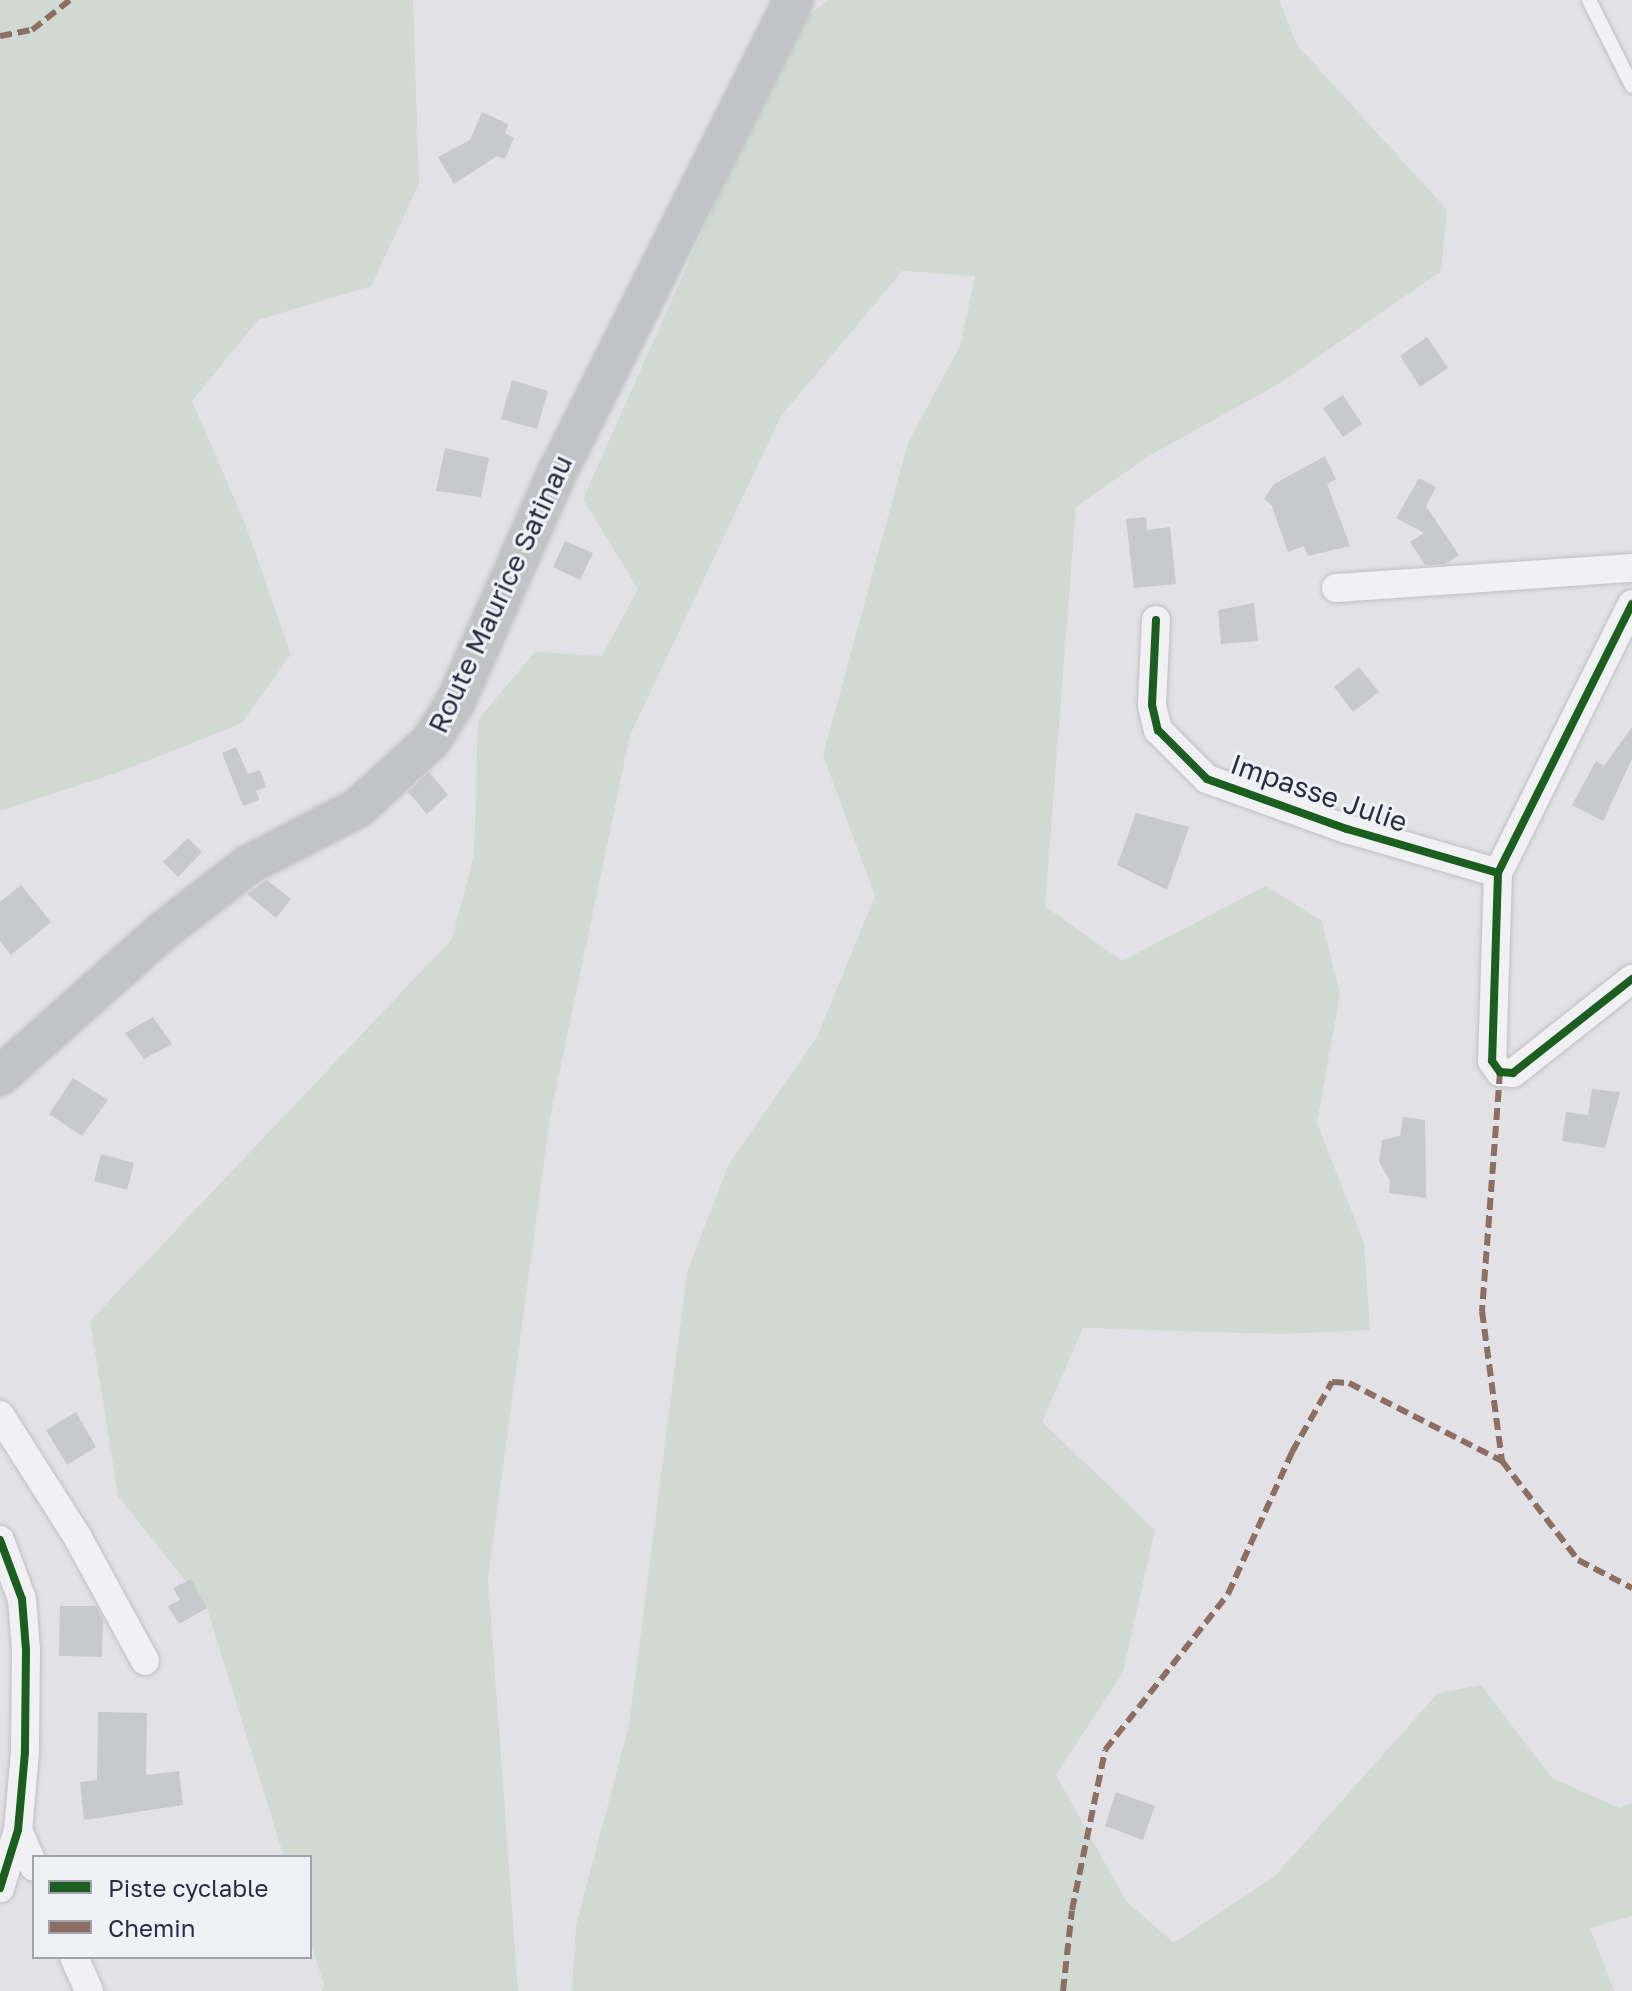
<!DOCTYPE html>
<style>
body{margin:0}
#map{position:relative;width:1632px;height:1991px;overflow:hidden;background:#e2e2e6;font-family:"Golos Text",sans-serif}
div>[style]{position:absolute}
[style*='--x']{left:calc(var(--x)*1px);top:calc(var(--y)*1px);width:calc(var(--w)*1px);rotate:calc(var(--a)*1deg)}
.green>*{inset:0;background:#d0d9d2}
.building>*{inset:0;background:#c8c9cd}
.roads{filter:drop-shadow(0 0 2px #c0c0c4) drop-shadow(0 0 2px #c0c0c4)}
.lane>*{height:14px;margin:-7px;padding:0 7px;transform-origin:7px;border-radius:7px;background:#f1f1f3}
.street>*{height:28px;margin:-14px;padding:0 14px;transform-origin:14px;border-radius:14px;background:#f1f1f3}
.secondary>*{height:38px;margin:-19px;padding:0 19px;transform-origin:19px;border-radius:19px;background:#c2c3c8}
.quiet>*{height:6px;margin-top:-3px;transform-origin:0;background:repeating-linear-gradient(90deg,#8d6e63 0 12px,transparent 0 18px)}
.cycleway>*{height:8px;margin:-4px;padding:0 4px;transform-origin:4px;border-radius:4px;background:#1b5e20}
span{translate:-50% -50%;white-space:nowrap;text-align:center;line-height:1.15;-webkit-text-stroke:6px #eff1f6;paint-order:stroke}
.street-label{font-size:28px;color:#292d3f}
.legend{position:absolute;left:32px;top:1855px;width:280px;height:104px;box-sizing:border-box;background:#eff1f6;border:2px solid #a0a3ad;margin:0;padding:10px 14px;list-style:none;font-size:24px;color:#292d3f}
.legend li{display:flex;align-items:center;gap:16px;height:40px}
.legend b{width:40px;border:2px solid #a0a3ad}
</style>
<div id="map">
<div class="green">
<div style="clip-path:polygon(0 0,413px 0,419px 184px,371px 286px,258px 320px,192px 401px,244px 521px,291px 654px,242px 723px,116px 773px,0 811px)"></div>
<div style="clip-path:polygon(829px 0,1279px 0,1297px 45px,1447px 210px,1441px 271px,1282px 382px,1147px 457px,1076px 507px,1045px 906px,1122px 961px,1266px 886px,1322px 921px,1340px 994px,1317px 1123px,1364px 1243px,1370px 1330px,1280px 1334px,1083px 1328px,1042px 1422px,1155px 1530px,1123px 1672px,1056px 1775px,1126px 1901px,1174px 1943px,1275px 1876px,1438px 1693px,1481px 1685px,1552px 1778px,1619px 1808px,1632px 1803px,1632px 1916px,1590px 1928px,1614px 1991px,572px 1991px,576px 1925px,629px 1725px,687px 1272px,729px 1164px,817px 1037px,875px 896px,823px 755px,908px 443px,960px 346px,975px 276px,902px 271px,781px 416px,630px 735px,550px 1118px,488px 1578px,518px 1991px,321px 1991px,324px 1985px,310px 1939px,310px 1857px,284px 1857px,207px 1608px,118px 1496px,90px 1321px,452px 939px,474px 855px,478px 720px,535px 652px,602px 656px,638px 589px,583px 499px,795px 24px)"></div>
</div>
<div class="building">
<div style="clip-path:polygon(482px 112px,508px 124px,505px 133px,514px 138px,505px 159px,497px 156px,454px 184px,438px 157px,470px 140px)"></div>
<div style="clip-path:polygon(1427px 337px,1448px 368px,1420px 387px,1400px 356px)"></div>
<div style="clip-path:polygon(512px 380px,548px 391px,537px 429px,501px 419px)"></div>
<div style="clip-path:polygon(1343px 395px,1362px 424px,1343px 437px,1323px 408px)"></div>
<div style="clip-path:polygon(445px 448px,489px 458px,481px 497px,436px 491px)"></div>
<div style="clip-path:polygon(1325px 456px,1336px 479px,1327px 484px,1350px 546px,1308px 556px,1304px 546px,1288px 552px,1272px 506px,1264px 499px,1274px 484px)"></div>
<div style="clip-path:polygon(1419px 478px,1436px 487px,1426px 506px,1459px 555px,1445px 564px,1425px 565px,1410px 542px,1424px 533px,1396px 518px)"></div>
<div style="clip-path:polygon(1146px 517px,1147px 530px,1170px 527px,1176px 584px,1134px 588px,1126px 519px)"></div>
<div style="clip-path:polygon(565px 541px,593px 553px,580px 580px,553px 567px)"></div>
<div style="clip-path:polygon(1254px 603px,1258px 641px,1221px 644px,1218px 610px)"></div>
<div style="clip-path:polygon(1359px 667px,1379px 692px,1353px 712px,1334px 687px)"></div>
<div style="clip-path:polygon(1632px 727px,1632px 759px,1603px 821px,1572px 805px,1596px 761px,1604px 766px)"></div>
<div style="clip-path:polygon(236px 747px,248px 774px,260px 770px,266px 787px,256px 791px,259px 800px,243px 806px,222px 753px)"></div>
<div style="clip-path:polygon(429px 772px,448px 795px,427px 814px,408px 792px)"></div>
<div style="clip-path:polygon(1136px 813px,1189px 827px,1167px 890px,1117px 865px)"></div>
<div style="clip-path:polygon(188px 838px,202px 852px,178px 877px,163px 862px)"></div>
<div style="clip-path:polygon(267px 880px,291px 899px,276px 918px,247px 894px)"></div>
<div style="clip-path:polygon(21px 885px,51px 922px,11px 955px,0 941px,0 902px)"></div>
<div style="clip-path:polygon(153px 1017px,172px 1044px,144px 1059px,125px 1033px)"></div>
<div style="clip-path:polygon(73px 1078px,108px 1100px,82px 1136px,49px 1114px)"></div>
<div style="clip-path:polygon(1592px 1089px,1620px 1092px,1605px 1148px,1562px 1141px,1566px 1112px,1588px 1115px)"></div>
<div style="clip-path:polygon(1403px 1117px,1425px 1120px,1426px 1198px,1389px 1193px,1390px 1181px,1379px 1162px,1382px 1140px,1400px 1136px)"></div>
<div style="clip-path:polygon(101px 1154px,134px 1163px,127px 1190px,94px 1181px)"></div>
<div style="clip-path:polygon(76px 1412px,96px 1447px,67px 1465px,46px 1430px)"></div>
<div style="clip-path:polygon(191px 1579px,207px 1608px,179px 1624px,168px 1606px,180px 1600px,173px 1588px)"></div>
<div style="clip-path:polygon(60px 1606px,96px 1606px,103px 1619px,102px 1657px,59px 1656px)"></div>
<div style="clip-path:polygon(98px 1712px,147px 1713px,146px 1775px,179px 1771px,183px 1805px,84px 1820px,80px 1782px,97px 1780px)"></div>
<div style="clip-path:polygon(1116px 1792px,1155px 1806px,1143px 1840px,1105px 1826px)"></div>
</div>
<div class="roads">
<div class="lane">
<div style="--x:1589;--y:0;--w:96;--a:63.4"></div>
</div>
<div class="street">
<div style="--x:1336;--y:588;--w:297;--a:-3.9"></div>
<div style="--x:1632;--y:604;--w:301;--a:116.5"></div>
<div style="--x:1498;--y:873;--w:188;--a:91.8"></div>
<div style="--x:1492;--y:1061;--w:14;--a:54"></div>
<div style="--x:1500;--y:1072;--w:13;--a:4"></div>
<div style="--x:1513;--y:1073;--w:152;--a:-38.3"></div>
<div style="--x:1156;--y:620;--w:85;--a:92.7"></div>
<div style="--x:1152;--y:705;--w:26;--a:77"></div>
<div style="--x:1158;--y:730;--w:69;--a:45"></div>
<div style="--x:1207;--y:779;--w:149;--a:19.7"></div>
<div style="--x:1347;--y:829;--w:157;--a:16.2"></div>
<div style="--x:0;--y:1415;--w:146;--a:57.6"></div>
<div style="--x:78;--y:1538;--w:140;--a:61.4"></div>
<div style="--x:0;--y:1540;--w:63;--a:69.6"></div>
<div style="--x:22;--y:1599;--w:51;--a:85.5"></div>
<div style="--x:26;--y:1650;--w:102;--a:90.6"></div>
<div style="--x:25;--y:1752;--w:78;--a:95.1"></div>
<div style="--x:18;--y:1830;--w:61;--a:107.2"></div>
<div style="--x:18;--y:1830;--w:40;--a:66.6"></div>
<div style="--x:74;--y:1957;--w:37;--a:66"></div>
</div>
<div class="secondary">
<div style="--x:0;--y:1076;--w:218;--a:-41.7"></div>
<div style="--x:163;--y:931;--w:108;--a:-37.8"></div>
<div style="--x:248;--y:865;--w:124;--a:-27.4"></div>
<div style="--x:358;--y:808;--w:98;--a:-42.5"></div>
<div style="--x:430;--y:742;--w:46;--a:-57.3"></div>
<div style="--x:455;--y:703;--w:252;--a:-66.1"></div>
<div style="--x:557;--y:473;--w:529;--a:-63.39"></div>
</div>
</div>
<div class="quiet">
<div style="--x:0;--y:36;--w:33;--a:-11"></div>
<div style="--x:32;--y:30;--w:48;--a:-38.3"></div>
<div style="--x:1500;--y:1072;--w:240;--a:94.3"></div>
<div style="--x:1482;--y:1311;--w:151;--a:82.4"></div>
<div style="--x:1063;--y:1991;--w:81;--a:-83.7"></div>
<div style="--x:1072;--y:1910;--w:163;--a:-78.3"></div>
<div style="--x:1105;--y:1750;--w:199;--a:-51.7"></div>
<div style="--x:1228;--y:1594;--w:156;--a:-65.7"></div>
<div style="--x:1292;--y:1452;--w:81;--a:-60.3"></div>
<div style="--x:1332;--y:1382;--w:17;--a:3"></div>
<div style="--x:1349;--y:1383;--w:172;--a:27"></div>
<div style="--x:1502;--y:1461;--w:125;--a:52.5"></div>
<div style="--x:1578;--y:1560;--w:61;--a:27.4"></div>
</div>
<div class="cycleway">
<div style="--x:1632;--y:604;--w:301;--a:116.5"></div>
<div style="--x:1498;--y:873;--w:188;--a:91.8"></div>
<div style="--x:1492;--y:1061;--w:14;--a:54"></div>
<div style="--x:1500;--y:1072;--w:13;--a:4"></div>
<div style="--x:1513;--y:1073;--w:152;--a:-38.3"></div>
<div style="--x:1156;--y:620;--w:85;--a:92.7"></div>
<div style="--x:1152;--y:705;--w:26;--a:77"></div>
<div style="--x:1158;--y:730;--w:69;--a:45"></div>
<div style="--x:1207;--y:779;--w:149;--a:19.7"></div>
<div style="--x:1347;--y:829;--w:157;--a:16.2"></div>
<div style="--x:0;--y:1540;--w:63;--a:69.6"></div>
<div style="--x:22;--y:1599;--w:51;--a:85.5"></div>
<div style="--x:26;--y:1650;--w:102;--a:90.6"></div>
<div style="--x:25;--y:1752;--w:78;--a:95.1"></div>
<div style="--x:18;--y:1830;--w:61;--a:107.2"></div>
</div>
<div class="street-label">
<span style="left:500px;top:594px;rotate:-65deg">Route Maurice Satinau</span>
<span style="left:1319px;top:793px;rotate:19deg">Impasse Julie</span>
</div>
<ul class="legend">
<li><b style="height:10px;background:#1b5e20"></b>Piste cyclable</li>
<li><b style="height:10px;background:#8d6e63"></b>Chemin</li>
</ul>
</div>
